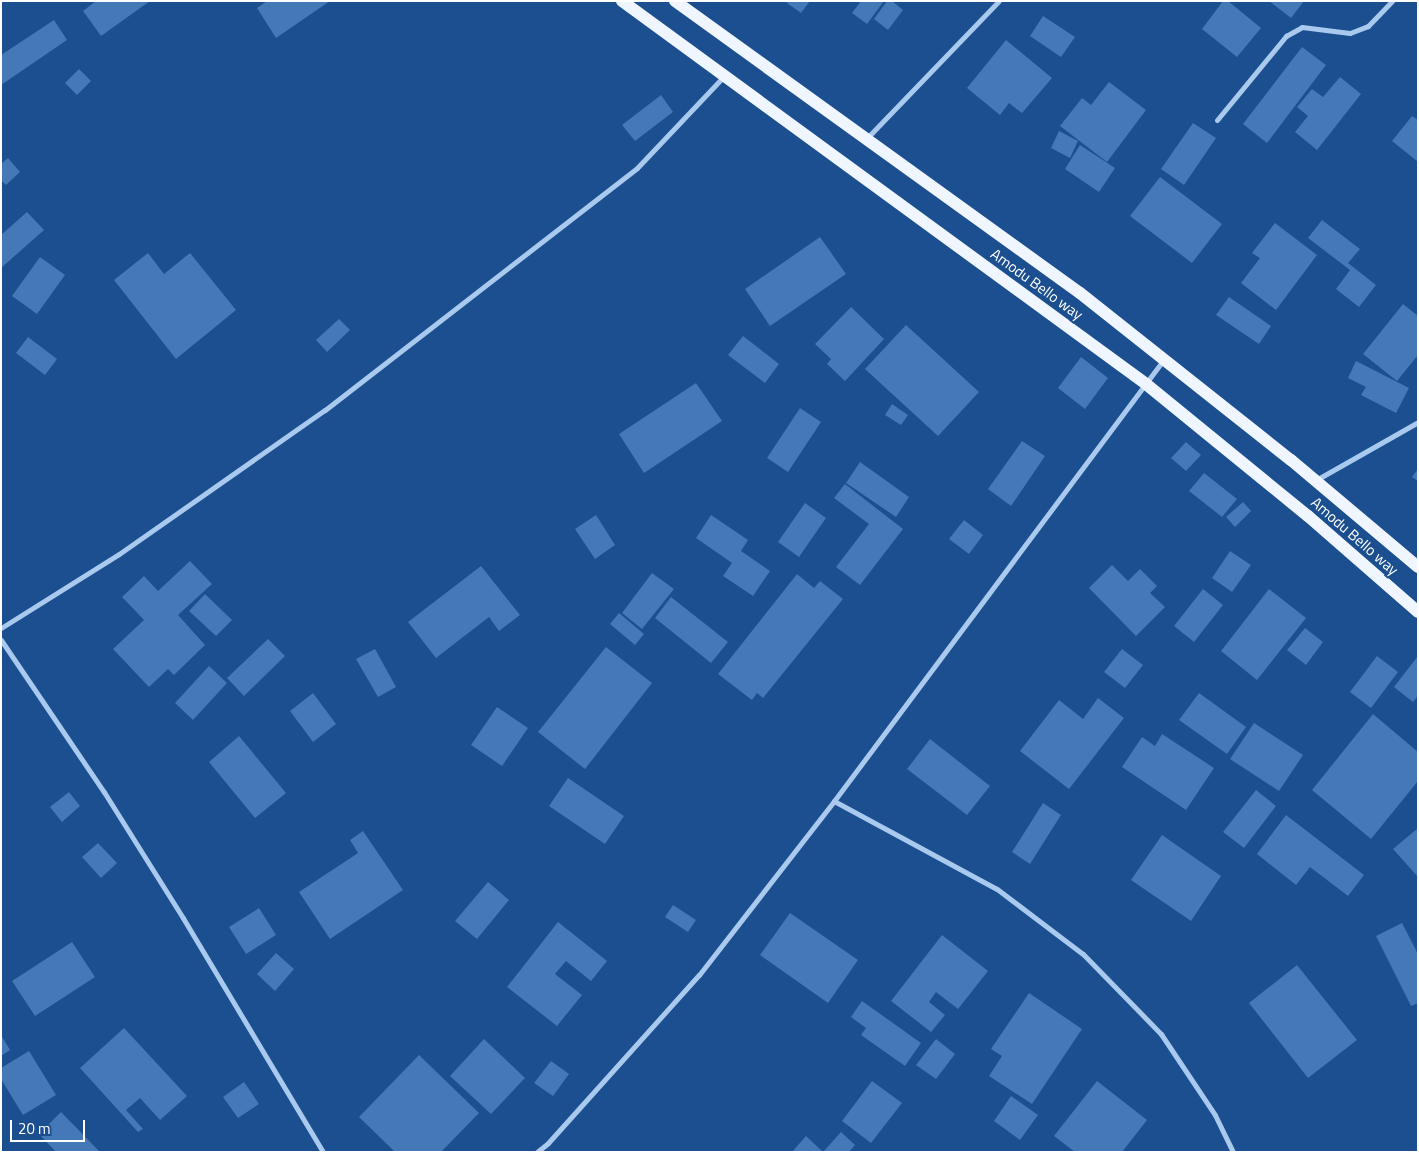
<!DOCTYPE html>
<style>
body{margin:0}
#map{position:relative;width:1419px;height:1153px;overflow:hidden;background:#1b4f8f;font-family:"Titillium Web",sans-serif}
div>[style]{position:absolute}
[style*='--x']{left:calc(var(--x)*1px);top:calc(var(--y)*1px);width:calc(var(--w)*1px);rotate:calc(var(--a)*1deg)}
.building>*{inset:0;background:#4478b7}
.minor>*{height:5px;margin:-2.5px;padding:0 2.5px;transform-origin:2.5px;border-radius:2.5px;background:#a9c9ee}
.primary>*{height:12px;margin:-6px;padding:0 6px;transform-origin:6px;border-radius:6px;background:#f0f6ff}
span{translate:-50% -50%;white-space:nowrap;text-align:center;line-height:1.15;-webkit-text-stroke:4px #1b4f8f;paint-order:stroke}
.street-label{font-size:15px;color:#fff}
.frame{position:absolute;inset:0;border:2px solid #fff;pointer-events:none}
.scale{position:absolute;left:10px;top:1120px;width:75px;height:22px;box-sizing:border-box;border:2px solid #fff;border-top:0;padding-left:6px;font-size:15px;line-height:18px;white-space:nowrap;color:#fff;-webkit-text-stroke:4px #1b4f8f;paint-order:stroke}
</style>
<div id="map">
<div class="building">
<div style="clip-path:polygon(96px 1px,150px 1px,101px 36px,83px 11px)"></div>
<div style="clip-path:polygon(267px 1px,330px 1px,276px 38px,257px 8px)"></div>
<div style="clip-path:polygon(788px 1px,810px 1px,801px 13px,787px 3px)"></div>
<div style="clip-path:polygon(861px 1px,884px 1px,867px 24px,852px 13px)"></div>
<div style="clip-path:polygon(887px 1px,892px 1px,903px 10px,888px 30px,874px 19px)"></div>
<div style="clip-path:polygon(1223px 1px,1228px 1px,1261px 28px,1237px 57px,1202px 29px)"></div>
<div style="clip-path:polygon(1269px 1px,1304px 1px,1291px 18px)"></div>
<div style="clip-path:polygon(1043px 16px,1075px 37px,1061px 57px,1030px 36px)"></div>
<div style="clip-path:polygon(54px 20px,67px 40px,1px 85px,1px 55px)"></div>
<div style="clip-path:polygon(1006px 40px,1052px 78px,1022px 113px,1009px 103px,1000px 115px,967px 88px)"></div>
<div style="clip-path:polygon(1302px 47px,1326px 65px,1267px 143px,1243px 124px)"></div>
<div style="clip-path:polygon(79px 69px,91px 81px,77px 95px,65px 83px)"></div>
<div style="clip-path:polygon(1340px 77px,1361px 94px,1317px 150px,1295px 132px,1308px 116px,1297px 107px,1312px 89px,1323px 97px)"></div>
<div style="clip-path:polygon(1109px 82px,1146px 110px,1107px 162px,1060px 126px,1082px 98px,1091px 105px)"></div>
<div style="clip-path:polygon(661px 95px,673px 112px,635px 141px,622px 125px)"></div>
<div style="clip-path:polygon(1412px 116px,1418px 120px,1418px 162px,1392px 141px)"></div>
<div style="clip-path:polygon(1193px 123px,1216px 138px,1184px 185px,1161px 169px)"></div>
<div style="clip-path:polygon(1059px 131px,1078px 141px,1070px 158px,1051px 148px)"></div>
<div style="clip-path:polygon(1080px 145px,1115px 168px,1099px 192px,1065px 169px)"></div>
<div style="clip-path:polygon(8px 158px,20px 172px,6px 185px,1px 180px,1px 164px)"></div>
<div style="clip-path:polygon(1160px 177px,1222px 224px,1192px 263px,1130px 216px)"></div>
<div style="clip-path:polygon(27px 212px,44px 230px,1px 268px,1px 235px)"></div>
<div style="clip-path:polygon(1322px 220px,1360px 249px,1348px 263px,1376px 285px,1359px 307px,1336px 289px,1350px 270px,1308px 238px)"></div>
<div style="clip-path:polygon(1275px 223px,1317px 255px,1276px 310px,1241px 283px,1260px 258px,1252px 253px)"></div>
<div style="clip-path:polygon(820px 237px,846px 274px,770px 326px,745px 289px)"></div>
<div style="clip-path:polygon(148px 253px,164px 274px,190px 253px,236px 310px,176px 359px,114px 280px)"></div>
<div style="clip-path:polygon(40px 257px,65px 275px,37px 314px,12px 296px)"></div>
<div style="clip-path:polygon(1229px 297px,1271px 326px,1259px 344px,1216px 315px)"></div>
<div style="clip-path:polygon(1403px 304px,1418px 316px,1418px 355px,1397px 381px,1363px 354px)"></div>
<div style="clip-path:polygon(851px 307px,884px 339px,845px 381px,827px 364px,831px 359px,815px 344px)"></div>
<div style="clip-path:polygon(339px 319px,350px 330px,327px 352px,316px 340px)"></div>
<div style="clip-path:polygon(906px 325px,979px 392px,938px 436px,865px 369px)"></div>
<div style="clip-path:polygon(743px 336px,779px 364px,765px 383px,728px 355px)"></div>
<div style="clip-path:polygon(28px 337px,57px 359px,45px 375px,16px 353px)"></div>
<div style="clip-path:polygon(1081px 357px,1108px 378px,1085px 409px,1058px 388px)"></div>
<div style="clip-path:polygon(1356px 361px,1409px 388px,1396px 413px,1361px 395px,1366px 387px,1348px 378px)"></div>
<div style="clip-path:polygon(696px 383px,722px 421px,644px 473px,619px 434px)"></div>
<div style="clip-path:polygon(892px 404px,908px 415px,901px 425px,885px 415px)"></div>
<div style="clip-path:polygon(800px 408px,821px 422px,788px 472px,767px 458px)"></div>
<div style="clip-path:polygon(1022px 441px,1045px 456px,1011px 506px,988px 489px)"></div>
<div style="clip-path:polygon(1186px 442px,1201px 455px,1186px 471px,1171px 458px)"></div>
<div style="clip-path:polygon(860px 462px,909px 497px,896px 517px,846px 483px)"></div>
<div style="clip-path:polygon(1418px 469px,1418px 481px,1412px 477px)"></div>
<div style="clip-path:polygon(1204px 473px,1237px 499px,1222px 517px,1189px 491px)"></div>
<div style="clip-path:polygon(845px 484px,903px 529px,860px 585px,836px 567px,869px 524px,834px 498px)"></div>
<div style="clip-path:polygon(1243px 502px,1251px 511px,1235px 527px,1226px 517px)"></div>
<div style="clip-path:polygon(805px 503px,826px 518px,799px 557px,778px 542px)"></div>
<div style="clip-path:polygon(596px 515px,615px 545px,595px 559px,575px 529px)"></div>
<div style="clip-path:polygon(711px 515px,748px 540px,741px 551px,770px 571px,753px 596px,723px 576px,732px 563px,696px 538px)"></div>
<div style="clip-path:polygon(964px 520px,983px 535px,969px 554px,949px 539px)"></div>
<div style="clip-path:polygon(1230px 551px,1251px 565px,1232px 592px,1212px 578px)"></div>
<div style="clip-path:polygon(190px 561px,212px 584px,178px 615px,205px 645px,174px 675px,168px 669px,149px 687px,113px 649px,144px 620px,122px 597px,144px 576px,158px 591px)"></div>
<div style="clip-path:polygon(1112px 565px,1128px 581px,1140px 569px,1157px 586px,1150px 593px,1165px 607px,1136px 636px,1089px 588px)"></div>
<div style="clip-path:polygon(481px 566px,520px 615px,499px 631px,489px 617px,436px 658px,408px 622px)"></div>
<div style="clip-path:polygon(652px 573px,674px 589px,642px 629px,622px 613px)"></div>
<div style="clip-path:polygon(797px 574px,814px 588px,820px 581px,843px 599px,763px 698px,757px 693px,752px 700px,718px 674px)"></div>
<div style="clip-path:polygon(1203px 589px,1223px 605px,1194px 642px,1174px 626px)"></div>
<div style="clip-path:polygon(1269px 589px,1306px 618px,1257px 680px,1221px 651px)"></div>
<div style="clip-path:polygon(205px 594px,232px 620px,216px 636px,189px 611px)"></div>
<div style="clip-path:polygon(671px 597px,728px 642px,711px 663px,655px 618px)"></div>
<div style="clip-path:polygon(619px 613px,644px 634px,635px 645px,610px 624px)"></div>
<div style="clip-path:polygon(1305px 628px,1323px 642px,1306px 665px,1287px 650px)"></div>
<div style="clip-path:polygon(268px 639px,285px 656px,244px 696px,227px 678px)"></div>
<div style="clip-path:polygon(606px 647px,652px 683px,585px 769px,538px 732px)"></div>
<div style="clip-path:polygon(375px 649px,396px 687px,378px 697px,356px 659px)"></div>
<div style="clip-path:polygon(1122px 649px,1143px 665px,1125px 688px,1104px 672px)"></div>
<div style="clip-path:polygon(1377px 656px,1398px 672px,1371px 708px,1350px 692px)"></div>
<div style="clip-path:polygon(1418px 656px,1418px 696px,1413px 702px,1394px 687px)"></div>
<div style="clip-path:polygon(209px 666px,227px 683px,193px 720px,175px 703px)"></div>
<div style="clip-path:polygon(313px 693px,336px 724px,313px 742px,290px 711px)"></div>
<div style="clip-path:polygon(1199px 693px,1246px 727px,1227px 754px,1179px 720px)"></div>
<div style="clip-path:polygon(1098px 698px,1124px 718px,1069px 789px,1020px 751px,1059px 700px,1083px 719px)"></div>
<div style="clip-path:polygon(497px 707px,528px 728px,502px 766px,471px 745px)"></div>
<div style="clip-path:polygon(1373px 714px,1418px 752px,1418px 781px,1371px 839px,1312px 790px)"></div>
<div style="clip-path:polygon(1254px 723px,1303px 755px,1279px 791px,1230px 759px)"></div>
<div style="clip-path:polygon(1162px 734px,1214px 768px,1186px 810px,1122px 767px,1142px 737px,1155px 746px)"></div>
<div style="clip-path:polygon(239px 736px,286px 793px,255px 818px,209px 762px)"></div>
<div style="clip-path:polygon(930px 739px,990px 786px,967px 815px,907px 769px)"></div>
<div style="clip-path:polygon(568px 778px,624px 816px,605px 844px,549px 806px)"></div>
<div style="clip-path:polygon(1256px 790px,1276px 806px,1244px 848px,1223px 832px)"></div>
<div style="clip-path:polygon(69px 792px,80px 806px,62px 822px,50px 807px)"></div>
<div style="clip-path:polygon(1043px 803px,1061px 815px,1030px 864px,1012px 852px)"></div>
<div style="clip-path:polygon(1286px 815px,1364px 875px,1348px 896px,1310px 867px,1296px 885px,1257px 854px)"></div>
<div style="clip-path:polygon(1418px 828px,1418px 877px,1393px 849px)"></div>
<div style="clip-path:polygon(363px 831px,403px 890px,330px 939px,299px 892px,358px 853px,350px 840px)"></div>
<div style="clip-path:polygon(1162px 835px,1221px 876px,1191px 921px,1131px 880px)"></div>
<div style="clip-path:polygon(98px 843px,117px 863px,101px 878px,82px 857px)"></div>
<div style="clip-path:polygon(488px 882px,509px 900px,477px 939px,455px 921px)"></div>
<div style="clip-path:polygon(673px 905px,696px 920px,688px 932px,665px 917px)"></div>
<div style="clip-path:polygon(259px 908px,276px 935px,246px 954px,229px 927px)"></div>
<div style="clip-path:polygon(790px 913px,858px 960px,828px 1003px,760px 955px)"></div>
<div style="clip-path:polygon(558px 922px,607px 961px,591px 981px,566px 961px,555px 974px,582px 995px,557px 1026px,507px 987px)"></div>
<div style="clip-path:polygon(1402px 923px,1418px 954px,1418px 1003px,1411px 1006px,1376px 936px)"></div>
<div style="clip-path:polygon(942px 935px,988px 971px,958px 1009px,936px 992px,929px 1002px,945px 1015px,931px 1032px,891px 1001px)"></div>
<div style="clip-path:polygon(72px 942px,95px 977px,35px 1016px,12px 981px)"></div>
<div style="clip-path:polygon(276px 953px,294px 969px,275px 991px,257px 974px)"></div>
<div style="clip-path:polygon(1297px 965px,1357px 1040px,1308px 1078px,1249px 1003px)"></div>
<div style="clip-path:polygon(1029px 993px,1082px 1029px,1032px 1104px,989px 1076px,1002px 1056px,991px 1049px)"></div>
<div style="clip-path:polygon(862px 1001px,921px 1043px,905px 1066px,861px 1035px,866px 1028px,851px 1017px)"></div>
<div style="clip-path:polygon(124px 1028px,187px 1096px,160px 1120px,140px 1098px,126px 1110px,143px 1129px,138px 1132px,80px 1068px)"></div>
<div style="clip-path:polygon(1px 1035px,10px 1050px,1px 1056px)"></div>
<div style="clip-path:polygon(484px 1039px,525px 1078px,491px 1114px,450px 1076px)"></div>
<div style="clip-path:polygon(936px 1039px,955px 1054px,936px 1079px,916px 1065px)"></div>
<div style="clip-path:polygon(29px 1051px,56px 1095px,23px 1115px,1px 1079px,1px 1068px)"></div>
<div style="clip-path:polygon(419px 1055px,479px 1113px,441px 1152px,395px 1152px,359px 1117px)"></div>
<div style="clip-path:polygon(551px 1061px,569px 1074px,553px 1096px,534px 1083px)"></div>
<div style="clip-path:polygon(872px 1081px,902px 1103px,871px 1143px,842px 1121px)"></div>
<div style="clip-path:polygon(1097px 1081px,1147px 1120px,1122px 1152px,1075px 1152px,1054px 1136px)"></div>
<div style="clip-path:polygon(244px 1082px,259px 1104px,238px 1118px,223px 1097px)"></div>
<div style="clip-path:polygon(1011px 1096px,1038px 1115px,1020px 1140px,994px 1121px)"></div>
<div style="clip-path:polygon(61px 1112px,100px 1152px,56px 1152px,39px 1134px)"></div>
<div style="clip-path:polygon(841px 1132px,855px 1145px,849px 1152px,823px 1152px)"></div>
<div style="clip-path:polygon(806px 1136px,823px 1152px,792px 1152px)"></div>
</div>
<div class="minor">
<div style="--x:1217;--y:120;--w:109;--a:-50.6"></div>
<div style="--x:1286;--y:36;--w:18;--a:-29"></div>
<div style="--x:1302;--y:27;--w:48;--a:7.1"></div>
<div style="--x:1350;--y:33;--w:19;--a:-21"></div>
<div style="--x:1368;--y:26;--w:35;--a:-46"></div>
<div style="--x:867;--y:138;--w:190;--a:-46.1"></div>
<div style="--x:1316;--y:480;--w:117;--a:-29.6"></div>
<div style="--x:1;--y:628;--w:139;--a:-32.1"></div>
<div style="--x:119;--y:554;--w:251;--a:-35"></div>
<div style="--x:325;--y:410;--w:395;--a:-37.8"></div>
<div style="--x:637;--y:168;--w:125;--a:-46.6"></div>
<div style="--x:1;--y:640;--w:184;--a:55.9"></div>
<div style="--x:104;--y:792;--w:149;--a:57.9"></div>
<div style="--x:183;--y:918;--w:273;--a:59.1"></div>
<div style="--x:834;--y:801;--w:185;--a:28.4"></div>
<div style="--x:997;--y:889;--w:108;--a:37.1"></div>
<div style="--x:1083;--y:954;--w:112;--a:45.7"></div>
<div style="--x:1161;--y:1034;--w:97;--a:56.3"></div>
<div style="--x:1215;--y:1115;--w:41;--a:64.1"></div>
<div style="--x:537;--y:1152;--w:14;--a:-39"></div>
<div style="--x:548;--y:1143;--w:226;--a:-48.1"></div>
<div style="--x:699;--y:975;--w:220;--a:-52.2"></div>
<div style="--x:834;--y:801;--w:552;--a:-53.25"></div>
</div>
<div class="primary">
<div style="--x:622;--y:1;--w:649;--a:36.16"></div>
<div style="--x:1146;--y:384;--w:209;--a:39.2"></div>
<div style="--x:1308;--y:516;--w:146;--a:41.1"></div>
<div style="--x:675;--y:1;--w:499;--a:35.8"></div>
<div style="--x:1080;--y:293;--w:269;--a:38.4"></div>
<div style="--x:1291;--y:460;--w:166;--a:40.1"></div>
</div>
<div class="street-label">
<span style="left:1037px;top:284px;rotate:36deg">Amodu Bello way</span>
<span style="left:1355px;top:536px;rotate:41deg">Amodu Bello way</span>
</div>
<div class="frame"></div>
<div class="scale">20 m</div>
</div>
